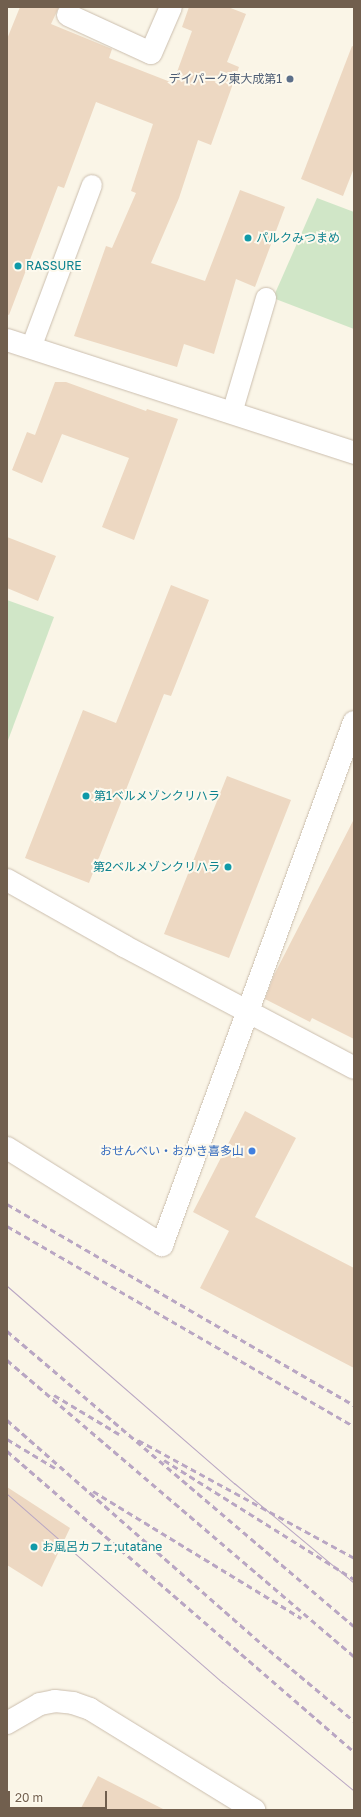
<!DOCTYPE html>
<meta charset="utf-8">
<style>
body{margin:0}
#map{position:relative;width:361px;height:1817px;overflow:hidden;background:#faf5e7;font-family:"Golos Text","Noto Sans JP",sans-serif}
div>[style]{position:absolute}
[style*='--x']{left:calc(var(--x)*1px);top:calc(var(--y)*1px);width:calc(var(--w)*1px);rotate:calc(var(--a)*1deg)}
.green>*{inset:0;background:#d0e6c7}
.building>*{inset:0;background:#edd8c2}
.roads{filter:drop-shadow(0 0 1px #cbbeae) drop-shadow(0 0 1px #cbbeae)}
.lane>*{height:20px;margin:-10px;padding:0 10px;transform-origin:10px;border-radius:10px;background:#fff}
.street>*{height:22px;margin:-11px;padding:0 11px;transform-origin:11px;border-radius:11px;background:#fff}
.secondary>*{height:22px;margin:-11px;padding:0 11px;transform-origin:11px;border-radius:11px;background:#fff}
.tram>*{height:1px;margin:-0.5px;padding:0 0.5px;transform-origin:0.5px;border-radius:0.5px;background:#b9a6c3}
.rail>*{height:3px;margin-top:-1.5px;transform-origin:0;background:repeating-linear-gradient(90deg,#b9a6c3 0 6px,transparent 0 10px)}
.dots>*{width:11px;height:11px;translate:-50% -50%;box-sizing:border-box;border:2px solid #fdf9ed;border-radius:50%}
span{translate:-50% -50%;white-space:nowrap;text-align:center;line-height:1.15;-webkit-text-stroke:4px #fdf9ed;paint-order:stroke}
.service-label{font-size:12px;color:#4e5e75}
.right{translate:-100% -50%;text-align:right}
.culture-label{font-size:12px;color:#0d838f}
.left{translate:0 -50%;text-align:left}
.shop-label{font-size:12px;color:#366cbe}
.frame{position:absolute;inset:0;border:8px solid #715f4e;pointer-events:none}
.scale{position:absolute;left:8px;top:1791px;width:99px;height:18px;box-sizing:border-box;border:2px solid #715f4e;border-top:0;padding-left:5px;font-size:12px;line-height:14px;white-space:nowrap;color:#715f4e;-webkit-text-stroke:3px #fdf9ed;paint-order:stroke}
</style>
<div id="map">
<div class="green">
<div style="clip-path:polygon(317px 198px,354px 212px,354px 329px,273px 298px)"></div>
<div style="clip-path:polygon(7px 600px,54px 617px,7px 743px)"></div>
</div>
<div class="building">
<div style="clip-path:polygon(20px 7px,59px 7px,51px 24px,112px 49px,109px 58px,173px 83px,192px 31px,182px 27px,189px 7px,228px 7px,246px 14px,227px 62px,239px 67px,211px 145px,198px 140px,179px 198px,151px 263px,205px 281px,240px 190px,285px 207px,255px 287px,236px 279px,214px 354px,184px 344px,177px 367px,74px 336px,106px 246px,112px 248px,136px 193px,131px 191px,153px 124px,96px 102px,64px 188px,58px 186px,9px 315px,7px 314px,7px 39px)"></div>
<div style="clip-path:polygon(352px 46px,354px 47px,354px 168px,343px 196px,301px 179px)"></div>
<div style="clip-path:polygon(55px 382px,66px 382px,146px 411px,147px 409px,178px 419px,134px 540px,102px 527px,129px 458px,62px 434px,42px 483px,12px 470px,27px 432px,35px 435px)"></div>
<div style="clip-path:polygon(7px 537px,56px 556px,38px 601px,7px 588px)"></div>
<div style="clip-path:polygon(171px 585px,209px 600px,171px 696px,164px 694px,89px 883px,25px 858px,83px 710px,116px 723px)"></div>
<div style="clip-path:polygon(227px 776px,291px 800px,229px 958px,164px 934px)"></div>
<div style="clip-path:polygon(354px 819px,354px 1039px,312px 1018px,310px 1022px,265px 999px,274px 975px)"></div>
<div style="clip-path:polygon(245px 1111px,296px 1138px,255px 1217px,354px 1268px,354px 1368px,200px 1288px,229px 1231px,193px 1212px)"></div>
<div style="clip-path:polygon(7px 1487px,70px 1528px,42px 1587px,7px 1565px)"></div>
<div style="clip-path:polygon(98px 1776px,165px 1810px,80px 1810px)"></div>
</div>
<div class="roads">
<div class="lane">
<div style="--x:31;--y:348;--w:174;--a:-69.5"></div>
<div style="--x:232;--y:413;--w:120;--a:-73.5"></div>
</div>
<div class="street">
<div style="--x:68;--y:15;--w:91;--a:24.6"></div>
<div style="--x:151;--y:53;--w:50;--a:-66.5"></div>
<div style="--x:7;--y:340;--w:365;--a:18"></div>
<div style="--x:7;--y:880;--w:134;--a:29.4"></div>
<div style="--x:124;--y:946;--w:260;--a:27.9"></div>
<div style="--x:7;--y:1148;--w:183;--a:32"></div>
<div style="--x:162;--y:1245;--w:557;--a:-69.84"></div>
</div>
<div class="secondary">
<div style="--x:7;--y:1723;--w:38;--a:-30"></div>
<div style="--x:40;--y:1704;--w:15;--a:-11"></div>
<div style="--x:55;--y:1701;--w:18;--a:6"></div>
<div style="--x:73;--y:1703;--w:18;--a:19"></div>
<div style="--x:90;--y:1709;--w:193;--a:31.6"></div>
</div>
</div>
<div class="tram">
<div style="--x:7;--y:1286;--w:301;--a:41"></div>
<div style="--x:234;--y:1483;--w:156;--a:39.8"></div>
<div style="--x:7;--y:1494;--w:286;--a:41.2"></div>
<div style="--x:222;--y:1682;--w:171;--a:39.5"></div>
</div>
<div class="rail">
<div style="--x:7;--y:1204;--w:401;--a:30.1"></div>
<div style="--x:7;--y:1226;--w:401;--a:30"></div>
<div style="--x:7;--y:1331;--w:455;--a:40.4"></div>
<div style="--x:7;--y:1360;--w:456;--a:40.5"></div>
<div style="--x:54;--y:1395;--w:76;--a:31"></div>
<div style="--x:7;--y:1420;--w:349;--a:41.3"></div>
<div style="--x:269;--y:1650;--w:111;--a:39.9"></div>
<div style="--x:7;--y:1439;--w:56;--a:31.1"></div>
<div style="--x:138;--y:1440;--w:246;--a:28.6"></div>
<div style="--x:7;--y:1451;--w:459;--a:40.9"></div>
<div style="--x:164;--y:1460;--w:224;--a:32.1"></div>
<div style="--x:93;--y:1491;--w:244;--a:31.4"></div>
</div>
<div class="dots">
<div style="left:290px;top:79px;background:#5c6f8a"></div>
<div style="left:248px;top:238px;background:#0f9aa8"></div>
<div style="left:18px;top:266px;background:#0f9aa8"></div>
<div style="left:86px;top:796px;background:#0f9aa8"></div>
<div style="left:228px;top:867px;background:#0f9aa8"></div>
<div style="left:252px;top:1151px;background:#3f7fe0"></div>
<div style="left:34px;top:1547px;background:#0f9aa8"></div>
</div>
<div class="service-label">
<span class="right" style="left:282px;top:79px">デイパーク東大成第1</span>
</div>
<div class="culture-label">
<span class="left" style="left:256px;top:238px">パルクみつまめ</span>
<span class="left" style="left:26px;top:266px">RASSURE</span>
<span class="left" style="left:94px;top:796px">第1ベルメゾンクリハラ</span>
<span class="right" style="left:220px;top:867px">第2ベルメゾンクリハラ</span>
<span class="left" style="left:42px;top:1547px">お風呂カフェ;utatane</span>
</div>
<div class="shop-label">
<span class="right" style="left:244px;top:1151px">おせんべい・おかき喜多山</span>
</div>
<div class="frame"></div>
<div class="scale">20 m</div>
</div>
